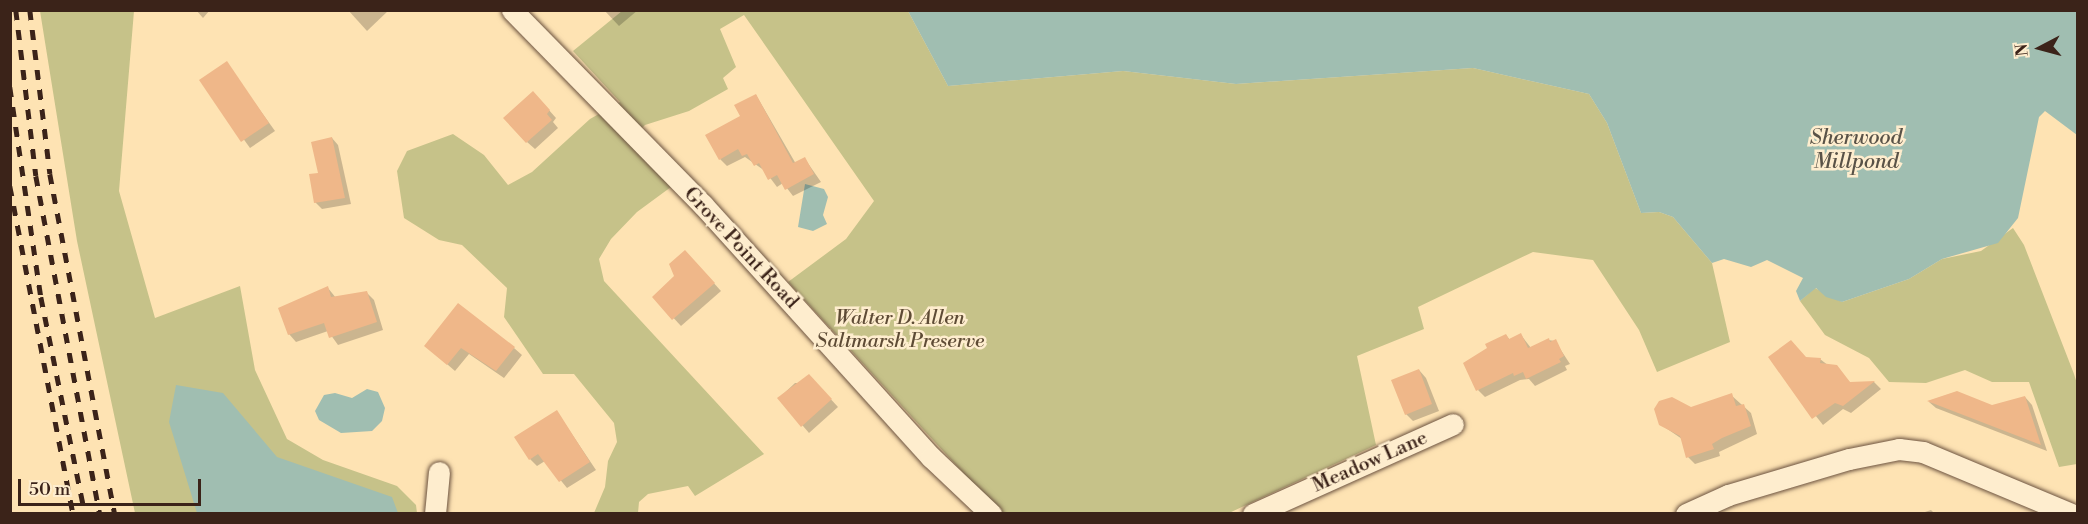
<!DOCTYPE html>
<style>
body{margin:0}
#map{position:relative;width:2088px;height:524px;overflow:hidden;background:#fee3b3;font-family:"Libre Bodoni",serif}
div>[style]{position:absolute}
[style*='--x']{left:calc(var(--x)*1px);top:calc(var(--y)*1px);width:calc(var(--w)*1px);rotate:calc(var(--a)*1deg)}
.green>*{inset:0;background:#c6c289}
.water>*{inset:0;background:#a0beb1}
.shadow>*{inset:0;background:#0003}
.building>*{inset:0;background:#efb789}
.roads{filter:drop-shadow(0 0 2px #6c5340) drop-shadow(0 0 2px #6c5340)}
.street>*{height:21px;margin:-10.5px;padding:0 10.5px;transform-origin:10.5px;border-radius:10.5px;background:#feedce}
.rail>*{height:4.5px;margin-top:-2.25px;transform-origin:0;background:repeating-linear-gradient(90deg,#3b2319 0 10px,transparent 0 20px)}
span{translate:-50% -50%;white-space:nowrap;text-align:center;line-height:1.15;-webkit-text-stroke:5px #feedce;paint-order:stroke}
.street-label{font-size:20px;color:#3b2319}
.park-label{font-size:20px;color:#5e4b35;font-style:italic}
.water-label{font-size:21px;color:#595247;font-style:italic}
.frame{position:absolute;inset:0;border:12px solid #3b2319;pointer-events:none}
.north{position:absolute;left:2010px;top:18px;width:60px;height:60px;-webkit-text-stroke:4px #feedce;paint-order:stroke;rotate:264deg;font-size:16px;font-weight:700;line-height:24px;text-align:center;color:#3b2319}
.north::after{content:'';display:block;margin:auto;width:21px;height:27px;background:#3b2319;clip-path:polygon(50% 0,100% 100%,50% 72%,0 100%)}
.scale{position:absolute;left:18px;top:479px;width:183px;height:27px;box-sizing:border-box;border:3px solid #3b2319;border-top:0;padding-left:8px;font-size:18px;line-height:21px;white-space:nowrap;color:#3b2319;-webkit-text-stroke:4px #feedce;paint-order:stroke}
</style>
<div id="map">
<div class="green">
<div style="clip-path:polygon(40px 11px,134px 11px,119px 191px,155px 318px,240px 286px,255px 370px,287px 439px,323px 460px,397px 486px,416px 505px,417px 513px,135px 513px,77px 241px)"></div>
<div style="clip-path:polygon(622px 11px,908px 11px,948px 86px,1123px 71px,1236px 84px,1473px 68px,1589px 94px,1607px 123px,1641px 213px,1659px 212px,1673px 217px,1712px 263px,1730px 342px,1657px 372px,1639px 330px,1593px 260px,1533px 252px,1418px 307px,1424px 329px,1357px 356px,1376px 445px,1229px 513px,1000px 513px,788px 282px,846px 239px,874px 201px,744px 15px,720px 29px,736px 67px,723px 78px,728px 89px,689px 111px,645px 125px,630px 140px,671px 187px,637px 212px,611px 239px,599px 259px,604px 281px,764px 454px,695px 496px,688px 486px,648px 494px,639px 502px,638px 513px,594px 513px,605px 487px,608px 461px,617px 442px,614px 423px,574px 374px,543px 374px,504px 317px,507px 288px,462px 245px,439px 240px,404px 218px,397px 171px,407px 151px,453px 134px,484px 155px,508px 185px,532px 172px,590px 119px,620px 102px,573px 51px)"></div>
<div style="clip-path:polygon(2013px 228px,2024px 245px,2074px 374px,2078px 387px,2077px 464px,2059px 467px,2029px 382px,1992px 382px,1965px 370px,1926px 383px,1889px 382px,1869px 358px,1825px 335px,1800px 301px,1815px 288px,1842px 302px,1909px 279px,1942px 259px,1981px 251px)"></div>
</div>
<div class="water">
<div style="clip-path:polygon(908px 11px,2077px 11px,2077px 135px,2045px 111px,2039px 117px,2018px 218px,1998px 243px,1942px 259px,1909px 279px,1842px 302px,1826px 297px,1816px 288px,1800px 301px,1796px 291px,1803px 278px,1767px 260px,1751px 267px,1724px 259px,1712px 263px,1673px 217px,1659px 212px,1641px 213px,1607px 123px,1589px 94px,1473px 68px,1236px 84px,1123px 71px,948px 86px)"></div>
<div style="clip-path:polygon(805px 184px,824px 189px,828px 197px,823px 215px,827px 224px,813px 231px,798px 227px)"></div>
<div style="clip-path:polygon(176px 385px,223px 393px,277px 457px,392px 497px,398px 513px,197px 513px,169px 422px)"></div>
<div style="clip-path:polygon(367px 389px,378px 392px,385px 408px,382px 421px,372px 431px,341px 433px,319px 420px,315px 411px,324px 395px,335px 393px,352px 398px)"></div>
</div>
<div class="shadow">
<div style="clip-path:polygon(196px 10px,210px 10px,203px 18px)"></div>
<div style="clip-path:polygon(348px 10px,389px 10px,367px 31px)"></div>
<div style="clip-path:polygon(604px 10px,638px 10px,619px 26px)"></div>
<div style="clip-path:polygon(226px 63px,275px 131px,250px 148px,201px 80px)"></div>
<div style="clip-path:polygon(756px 95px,796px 164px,805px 159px,821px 182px,793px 196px,783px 183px,777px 187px,765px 171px,745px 157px,727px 166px,720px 159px)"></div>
<div style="clip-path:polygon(540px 100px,556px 118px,553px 122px,558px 128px,535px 149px,527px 142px)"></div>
<div style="clip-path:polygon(332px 138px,338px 145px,351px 204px,322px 209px,315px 202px)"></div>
<div style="clip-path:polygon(692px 259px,721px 291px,681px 326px,654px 297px)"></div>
<div style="clip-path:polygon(328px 288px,336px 298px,366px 292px,374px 300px,383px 330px,338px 345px,328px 331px,296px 342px,289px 334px)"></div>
<div style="clip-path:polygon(1506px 335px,1510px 340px,1521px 335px,1531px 348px,1548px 340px,1555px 341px,1570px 364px,1565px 366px,1567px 370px,1535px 386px,1529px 379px,1520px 380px,1485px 397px,1478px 390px)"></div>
<div style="clip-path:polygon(426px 346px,514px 348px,522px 355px,504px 378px,469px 354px,455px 371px)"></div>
<div style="clip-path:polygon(1770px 358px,1820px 359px,1851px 383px,1874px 382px,1881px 389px,1851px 413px,1843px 409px,1823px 425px)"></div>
<div style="clip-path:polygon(1419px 370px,1426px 378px,1439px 411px,1413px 421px,1406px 414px)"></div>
<div style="clip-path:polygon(795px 383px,816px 383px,838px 407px,809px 433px,779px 398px)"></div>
<div style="clip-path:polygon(1731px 395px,1751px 413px,1757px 434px,1719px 452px,1720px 456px,1695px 464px,1688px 457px,1682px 439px,1660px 424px,1691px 408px)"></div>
<div style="clip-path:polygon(2025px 397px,2032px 405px,2047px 451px,1936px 408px,1929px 402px,1992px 406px)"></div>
<div style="clip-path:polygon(557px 412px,596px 470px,567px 488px,545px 461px,537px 466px,530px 459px)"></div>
<div style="clip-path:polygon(1931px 510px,1935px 514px,1919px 514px)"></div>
</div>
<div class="building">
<div style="clip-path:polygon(227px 61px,269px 123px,241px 142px,199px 80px)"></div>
<div style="clip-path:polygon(533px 91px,550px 110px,547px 114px,552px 120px,526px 143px,503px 118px)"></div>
<div style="clip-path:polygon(756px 94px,793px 163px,805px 157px,814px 174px,785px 190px,777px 175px,768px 180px,759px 163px,754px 166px,747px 154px,742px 156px,738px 149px,719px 160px,705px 135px,740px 116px,734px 105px)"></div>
<div style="clip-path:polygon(332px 137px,345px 198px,314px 203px,309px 174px,318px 173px,311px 142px)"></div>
<div style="clip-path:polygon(685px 250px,715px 283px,672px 320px,652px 297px,674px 276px,669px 264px)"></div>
<div style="clip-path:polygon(328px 286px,331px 297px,367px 291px,377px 322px,329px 338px,324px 323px,288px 335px,278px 308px)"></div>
<div style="clip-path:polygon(458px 303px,515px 347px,496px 371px,461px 348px,447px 365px,424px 346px)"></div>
<div style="clip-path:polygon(1521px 333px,1528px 348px,1549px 338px,1550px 342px,1556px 339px,1564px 356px,1559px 359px,1561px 362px,1526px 379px,1523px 372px,1514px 376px,1513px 373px,1476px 391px,1463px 363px,1487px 348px,1485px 344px,1506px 334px,1509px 339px)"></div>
<div style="clip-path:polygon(1791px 340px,1806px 357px,1821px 358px,1820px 363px,1837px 365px,1850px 382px,1875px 381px,1843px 406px,1835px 403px,1812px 419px,1768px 357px)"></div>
<div style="clip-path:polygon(1419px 369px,1432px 404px,1405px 415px,1391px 380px)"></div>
<div style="clip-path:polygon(809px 374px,832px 399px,801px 427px,777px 398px)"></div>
<div style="clip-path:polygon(1957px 391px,1992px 405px,2025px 396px,2041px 445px,1927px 401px)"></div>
<div style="clip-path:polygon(1732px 393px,1736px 406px,1744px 404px,1751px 426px,1722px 438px,1712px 444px,1714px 449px,1686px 458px,1680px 436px,1659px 425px,1654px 409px,1659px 401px,1672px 397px,1691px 407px)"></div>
<div style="clip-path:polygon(557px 410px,590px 462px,559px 482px,538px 454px,529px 460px,514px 437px)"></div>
</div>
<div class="roads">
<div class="street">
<div style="--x:512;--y:10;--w:273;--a:45.6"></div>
<div style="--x:703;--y:205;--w:340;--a:47.9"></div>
<div style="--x:931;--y:457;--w:83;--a:43.5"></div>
<div style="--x:435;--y:514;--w:42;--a:-84.6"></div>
<div style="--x:1253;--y:514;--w:219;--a:-24.2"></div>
<div style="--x:1686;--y:514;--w:46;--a:-24.3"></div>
<div style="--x:1728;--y:495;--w:126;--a:-16.6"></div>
<div style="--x:1849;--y:459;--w:51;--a:-11.3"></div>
<div style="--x:1899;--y:449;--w:24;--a:7"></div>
<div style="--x:1923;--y:452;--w:160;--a:22.7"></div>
</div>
</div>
<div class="rail">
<div style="--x:16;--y:10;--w:167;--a:83.1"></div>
<div style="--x:36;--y:176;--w:344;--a:79.3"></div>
<div style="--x:30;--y:10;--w:165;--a:83"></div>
<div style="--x:50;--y:174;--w:346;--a:79.2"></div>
<div style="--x:10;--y:87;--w:212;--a:81.6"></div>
<div style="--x:41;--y:297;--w:221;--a:78.5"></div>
<div style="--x:10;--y:186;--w:334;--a:79.1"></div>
</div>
<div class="street-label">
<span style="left:741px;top:248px;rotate:47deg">Grove Point Road</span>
<span style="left:1370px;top:462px;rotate:-24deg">Meadow Lane</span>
</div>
<div class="park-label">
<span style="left:900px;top:330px">Walter D. Allen<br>Saltmarsh Preserve</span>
</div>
<div class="water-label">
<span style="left:1856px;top:150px">Sherwood<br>Millpond</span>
</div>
<div class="frame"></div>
<div class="north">N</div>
<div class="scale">50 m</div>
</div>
